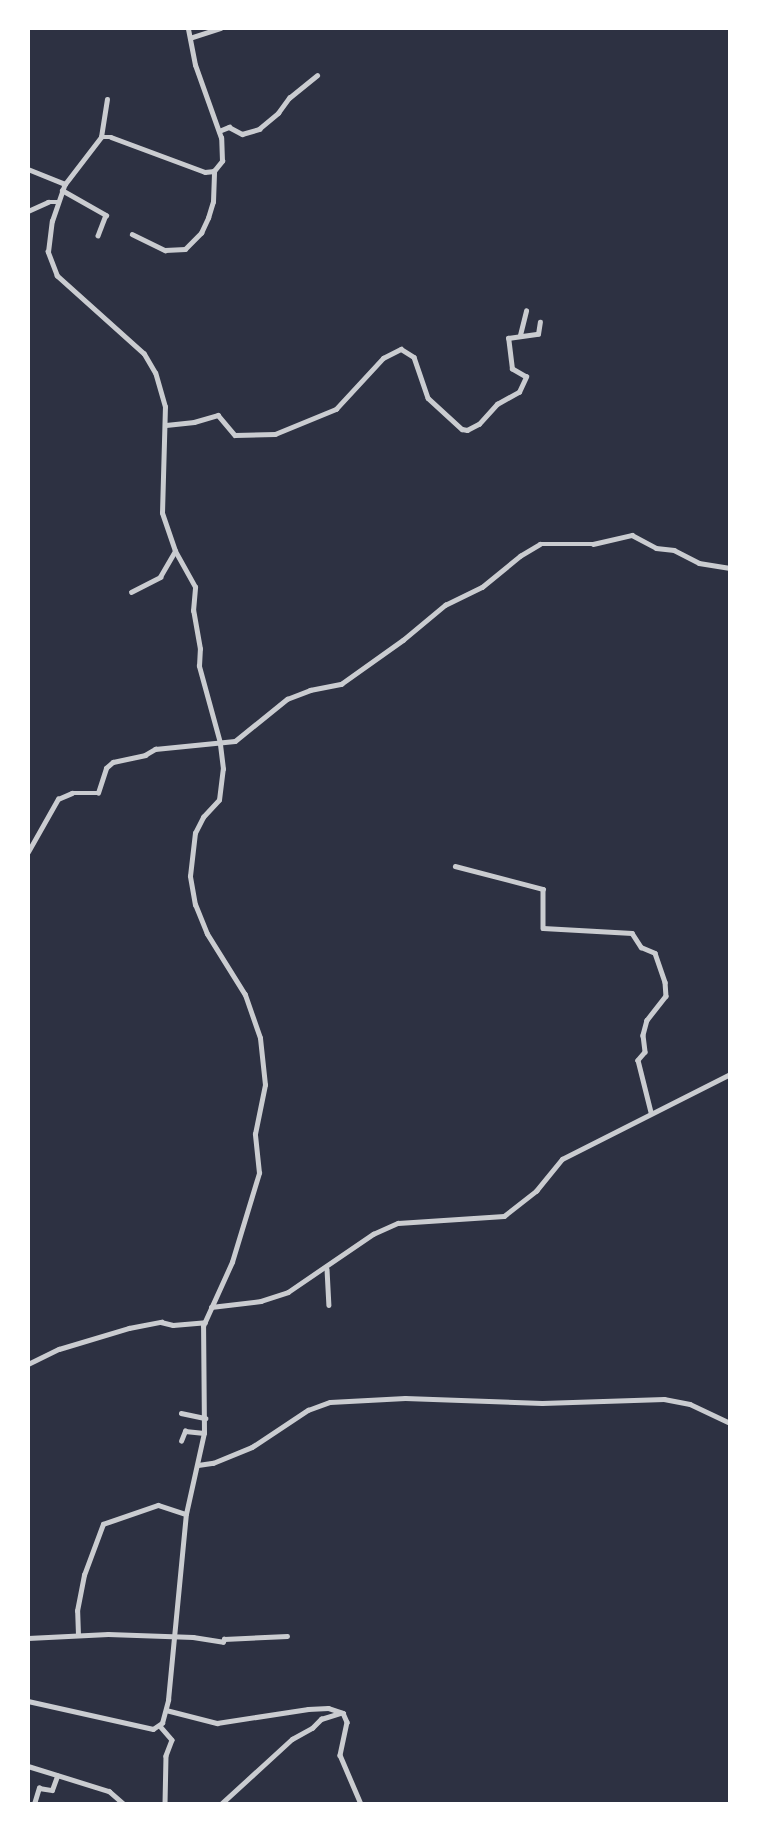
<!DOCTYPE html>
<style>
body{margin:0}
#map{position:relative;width:758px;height:1832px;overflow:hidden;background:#2d3142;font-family:"Fira Sans",sans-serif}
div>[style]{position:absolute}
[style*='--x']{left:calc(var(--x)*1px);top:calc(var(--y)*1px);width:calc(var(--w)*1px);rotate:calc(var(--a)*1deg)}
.minor>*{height:4.5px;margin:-2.25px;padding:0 2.25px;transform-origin:2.25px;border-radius:2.25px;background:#caccd0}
span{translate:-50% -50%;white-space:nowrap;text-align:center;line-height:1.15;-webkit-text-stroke:6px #fff;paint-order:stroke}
.frame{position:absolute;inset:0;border:30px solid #fff;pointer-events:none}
</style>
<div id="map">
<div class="minor">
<div style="--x:190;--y:38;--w:32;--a:-18"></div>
<div style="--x:219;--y:131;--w:11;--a:-22"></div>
<div style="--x:229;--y:127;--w:15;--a:28"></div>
<div style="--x:242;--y:134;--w:18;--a:-16"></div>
<div style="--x:259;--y:129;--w:25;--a:-40"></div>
<div style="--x:278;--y:113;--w:19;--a:-54"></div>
<div style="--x:289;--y:98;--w:36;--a:-39"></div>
<div style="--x:101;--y:137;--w:38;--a:-81"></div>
<div style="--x:28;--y:169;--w:40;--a:22"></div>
<div style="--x:62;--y:190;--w:51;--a:29.6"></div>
<div style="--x:106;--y:215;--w:22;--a:111"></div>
<div style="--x:28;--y:211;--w:22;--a:-24"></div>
<div style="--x:48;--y:202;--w:10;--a:0"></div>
<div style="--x:132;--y:234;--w:37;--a:26"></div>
<div style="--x:165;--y:250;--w:20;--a:-3"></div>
<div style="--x:185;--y:249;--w:23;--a:-45"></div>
<div style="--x:201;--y:233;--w:17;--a:-65"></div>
<div style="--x:208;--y:218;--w:17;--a:-73"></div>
<div style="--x:213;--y:202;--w:31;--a:-88"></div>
<div style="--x:520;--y:335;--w:25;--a:-76"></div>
<div style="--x:166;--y:425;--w:28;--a:-6"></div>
<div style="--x:194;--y:422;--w:25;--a:-16"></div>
<div style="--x:218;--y:415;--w:26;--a:50"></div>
<div style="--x:235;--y:435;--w:40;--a:-1.4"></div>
<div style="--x:275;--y:434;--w:66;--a:-22.3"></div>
<div style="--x:336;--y:409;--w:69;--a:-47.3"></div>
<div style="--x:383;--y:358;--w:20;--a:-27"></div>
<div style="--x:401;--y:349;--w:15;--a:32"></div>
<div style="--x:414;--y:357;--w:43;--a:71.1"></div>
<div style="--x:428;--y:398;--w:46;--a:42.4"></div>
<div style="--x:462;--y:429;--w:5;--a:11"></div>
<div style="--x:467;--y:430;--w:13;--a:-27"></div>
<div style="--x:479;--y:424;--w:27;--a:-48"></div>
<div style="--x:497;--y:404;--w:25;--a:-29"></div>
<div style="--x:519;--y:392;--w:17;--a:-65"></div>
<div style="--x:526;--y:377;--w:16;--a:-150"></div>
<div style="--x:512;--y:369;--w:31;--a:-97"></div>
<div style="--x:508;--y:338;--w:30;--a:-8"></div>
<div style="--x:538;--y:334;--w:12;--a:-81"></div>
<div style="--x:131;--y:592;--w:33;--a:-27"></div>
<div style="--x:160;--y:577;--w:30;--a:-60"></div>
<div style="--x:28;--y:852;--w:61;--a:-60.5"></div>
<div style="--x:58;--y:799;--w:15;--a:-23"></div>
<div style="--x:72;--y:793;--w:26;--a:0"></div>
<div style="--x:98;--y:793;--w:26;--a:-72"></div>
<div style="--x:106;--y:768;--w:9;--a:-41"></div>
<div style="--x:113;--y:762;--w:33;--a:-12"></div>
<div style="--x:145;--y:755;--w:12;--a:-31"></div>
<div style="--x:155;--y:749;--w:80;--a:-5.7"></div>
<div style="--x:235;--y:741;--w:67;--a:-38.9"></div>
<div style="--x:287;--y:699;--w:25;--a:-21"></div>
<div style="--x:310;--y:690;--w:32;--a:-11"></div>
<div style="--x:341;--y:684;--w:76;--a:-35.4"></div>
<div style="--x:403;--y:640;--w:55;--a:-39.8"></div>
<div style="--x:445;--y:605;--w:41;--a:-25.9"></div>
<div style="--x:482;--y:587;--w:49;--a:-39.2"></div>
<div style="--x:520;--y:556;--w:23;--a:-31"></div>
<div style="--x:540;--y:544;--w:53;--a:0"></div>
<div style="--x:593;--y:544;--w:40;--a:-13"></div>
<div style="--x:632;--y:535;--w:27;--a:28"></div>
<div style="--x:656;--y:548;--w:18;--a:6"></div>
<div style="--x:674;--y:550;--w:28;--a:27"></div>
<div style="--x:699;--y:563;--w:31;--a:9"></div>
<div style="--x:455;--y:866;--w:91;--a:14.6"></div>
<div style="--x:543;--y:889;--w:39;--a:90"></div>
<div style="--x:543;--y:928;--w:89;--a:3.2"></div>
<div style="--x:632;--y:933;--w:17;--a:57"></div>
<div style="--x:641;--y:947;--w:15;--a:23"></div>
<div style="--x:655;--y:953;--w:31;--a:71"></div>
<div style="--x:665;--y:982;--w:14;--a:86"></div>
<div style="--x:666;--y:996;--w:31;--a:128"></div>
<div style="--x:647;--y:1020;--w:16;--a:105"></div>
<div style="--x:643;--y:1035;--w:17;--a:83"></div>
<div style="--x:645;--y:1052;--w:11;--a:131"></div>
<div style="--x:638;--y:1060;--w:54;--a:76"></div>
<div style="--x:327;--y:1269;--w:36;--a:87"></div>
<div style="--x:211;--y:1307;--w:50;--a:-6.8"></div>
<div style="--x:261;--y:1301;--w:28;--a:-18"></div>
<div style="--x:288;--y:1292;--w:103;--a:-34.3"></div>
<div style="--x:373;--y:1234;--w:27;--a:-24"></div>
<div style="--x:398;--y:1223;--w:106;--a:-3.8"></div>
<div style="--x:504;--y:1216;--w:41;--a:-38"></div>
<div style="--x:536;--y:1191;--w:41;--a:-50.9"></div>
<div style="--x:562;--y:1159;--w:188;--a:-26.8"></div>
<div style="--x:28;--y:1364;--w:34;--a:-26"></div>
<div style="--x:59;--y:1349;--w:73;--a:-16.7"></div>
<div style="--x:129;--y:1328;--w:33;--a:-11"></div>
<div style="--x:161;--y:1322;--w:12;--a:14"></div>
<div style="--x:173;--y:1325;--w:32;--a:-5"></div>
<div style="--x:181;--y:1413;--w:25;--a:12"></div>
<div style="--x:181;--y:1441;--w:11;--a:-68"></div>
<div style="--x:185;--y:1431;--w:19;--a:6"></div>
<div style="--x:198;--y:1465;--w:15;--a:-8"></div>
<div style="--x:213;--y:1463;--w:42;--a:-22.3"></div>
<div style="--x:252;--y:1447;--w:67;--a:-33.5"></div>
<div style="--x:308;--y:1410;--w:23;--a:-20"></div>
<div style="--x:330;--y:1402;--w:75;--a:-3.1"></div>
<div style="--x:405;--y:1398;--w:137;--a:2.1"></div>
<div style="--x:542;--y:1403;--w:122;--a:-1.9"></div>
<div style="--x:664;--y:1399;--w:26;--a:11"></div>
<div style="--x:690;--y:1404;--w:44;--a:25.4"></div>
<div style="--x:78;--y:1635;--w:24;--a:-92"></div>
<div style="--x:77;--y:1611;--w:37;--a:-79"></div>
<div style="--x:84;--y:1575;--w:54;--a:-69.6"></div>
<div style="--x:103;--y:1524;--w:58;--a:-19.1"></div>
<div style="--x:158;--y:1505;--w:29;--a:18"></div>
<div style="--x:28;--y:1638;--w:80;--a:-2.9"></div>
<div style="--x:108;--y:1634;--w:85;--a:2"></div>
<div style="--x:193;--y:1637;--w:30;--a:9"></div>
<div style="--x:223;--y:1642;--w:3;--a:-72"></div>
<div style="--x:224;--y:1639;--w:63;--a:-2.7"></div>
<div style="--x:28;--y:1701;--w:128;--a:12.6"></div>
<div style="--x:153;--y:1729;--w:11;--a:-34"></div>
<div style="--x:162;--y:1723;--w:24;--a:-75"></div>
<div style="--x:168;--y:1700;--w:187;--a:-84.5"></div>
<div style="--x:186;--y:1514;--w:83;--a:-77.5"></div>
<div style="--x:204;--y:1433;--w:107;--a:-90.5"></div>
<div style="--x:203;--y:1326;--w:70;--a:-65.6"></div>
<div style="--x:232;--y:1262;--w:93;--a:-73.1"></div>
<div style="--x:259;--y:1173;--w:39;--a:-96"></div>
<div style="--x:255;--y:1134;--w:50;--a:-78.5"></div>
<div style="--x:265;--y:1085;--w:47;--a:-96.1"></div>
<div style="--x:260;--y:1038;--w:46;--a:-109.2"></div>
<div style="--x:245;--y:995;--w:72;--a:-121.9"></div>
<div style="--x:207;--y:934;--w:31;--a:-112"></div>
<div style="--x:195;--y:905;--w:29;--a:-100"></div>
<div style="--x:190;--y:876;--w:43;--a:-83.4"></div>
<div style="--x:195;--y:833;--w:18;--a:-63"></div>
<div style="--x:203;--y:817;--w:23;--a:-47"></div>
<div style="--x:219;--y:800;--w:31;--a:-83"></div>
<div style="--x:223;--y:769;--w:26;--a:-97"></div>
<div style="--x:220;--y:743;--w:80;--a:-105.3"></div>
<div style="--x:199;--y:666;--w:17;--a:-87"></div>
<div style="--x:200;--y:649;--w:39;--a:-100"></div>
<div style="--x:193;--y:611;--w:24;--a:-85"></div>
<div style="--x:195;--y:587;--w:41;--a:-119.1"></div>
<div style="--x:175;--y:551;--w:40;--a:-108.9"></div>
<div style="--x:162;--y:513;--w:106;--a:-88.4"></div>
<div style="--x:165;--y:407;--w:35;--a:-106"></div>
<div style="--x:155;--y:373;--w:22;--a:-120"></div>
<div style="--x:144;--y:354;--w:117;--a:-138.1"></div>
<div style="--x:57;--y:276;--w:26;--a:-111"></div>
<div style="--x:48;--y:252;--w:31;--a:-83"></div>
<div style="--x:52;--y:221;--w:39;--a:-71"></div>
<div style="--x:65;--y:184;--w:59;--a:-52.5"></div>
<div style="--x:101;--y:137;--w:10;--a:0"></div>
<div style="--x:111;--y:137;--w:100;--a:20.4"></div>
<div style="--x:205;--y:172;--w:9;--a:-6"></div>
<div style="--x:214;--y:171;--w:13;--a:-51"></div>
<div style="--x:222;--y:161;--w:23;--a:-92"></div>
<div style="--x:221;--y:138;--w:77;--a:-109.6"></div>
<div style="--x:195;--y:65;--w:38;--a:-101"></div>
<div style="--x:166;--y:1710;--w:53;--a:14.3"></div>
<div style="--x:217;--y:1723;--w:92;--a:-8.7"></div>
<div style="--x:308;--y:1709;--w:20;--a:-3"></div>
<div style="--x:328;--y:1708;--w:16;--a:18"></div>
<div style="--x:343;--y:1713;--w:10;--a:66"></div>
<div style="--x:347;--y:1722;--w:34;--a:102"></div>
<div style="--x:340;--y:1755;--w:53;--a:66.8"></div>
<div style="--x:160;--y:1726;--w:18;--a:49"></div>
<div style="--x:172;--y:1740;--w:17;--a:111"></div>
<div style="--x:166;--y:1756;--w:48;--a:91.2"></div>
<div style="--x:28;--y:1766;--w:85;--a:17.2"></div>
<div style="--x:109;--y:1791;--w:20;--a:41"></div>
<div style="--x:34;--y:1804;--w:17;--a:-73"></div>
<div style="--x:39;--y:1788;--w:13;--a:9"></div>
<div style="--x:52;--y:1790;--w:15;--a:-70"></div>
<div style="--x:221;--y:1804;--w:96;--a:-42.5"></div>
<div style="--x:292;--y:1739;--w:23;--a:-29"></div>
<div style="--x:312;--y:1728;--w:13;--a:-45"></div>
<div style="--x:321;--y:1719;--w:21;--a:-17"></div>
</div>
<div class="frame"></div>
</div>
